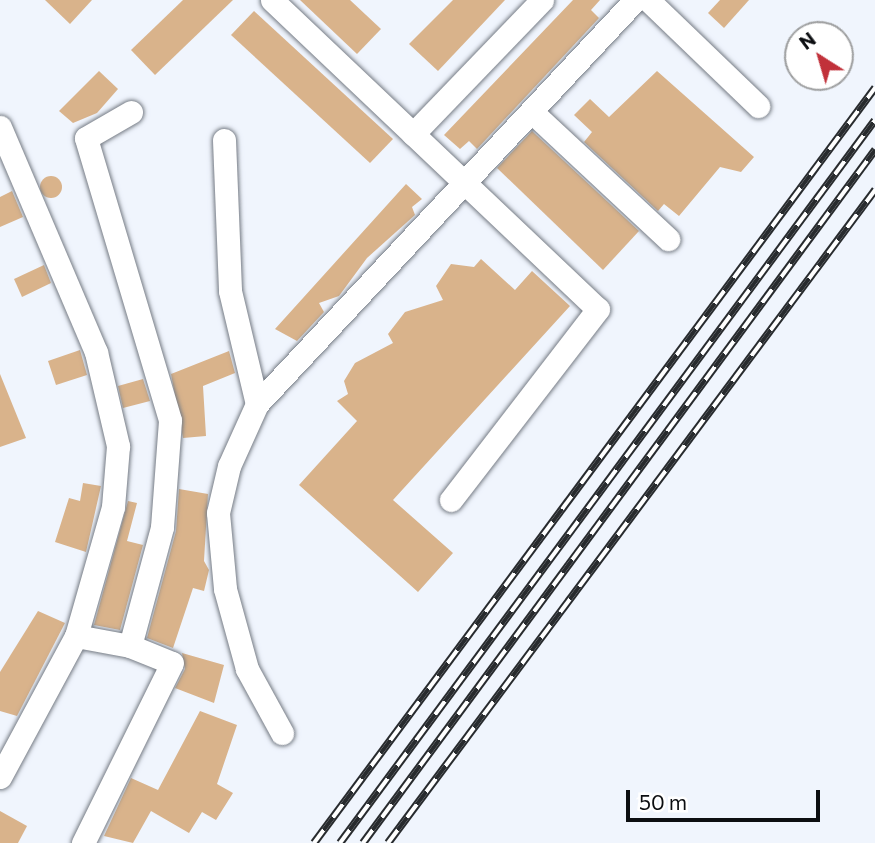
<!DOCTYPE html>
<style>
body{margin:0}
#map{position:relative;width:875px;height:843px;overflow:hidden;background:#f0f5fd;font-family:Commissioner,sans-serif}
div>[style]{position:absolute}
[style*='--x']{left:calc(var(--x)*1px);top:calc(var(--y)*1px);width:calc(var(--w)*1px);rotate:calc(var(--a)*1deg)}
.building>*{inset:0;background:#d9b38b}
.round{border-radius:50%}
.roads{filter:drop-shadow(0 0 2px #767c85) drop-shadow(0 0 2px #767c85)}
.minor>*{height:23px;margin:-11.5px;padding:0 11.5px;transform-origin:11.5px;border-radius:11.5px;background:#fff}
.rail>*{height:8px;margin-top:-4px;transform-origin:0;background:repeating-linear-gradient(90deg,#fff 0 16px,#282b2e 0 32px);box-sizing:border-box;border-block:2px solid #282b2e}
span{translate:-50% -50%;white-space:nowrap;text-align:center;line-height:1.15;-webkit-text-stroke:5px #fff;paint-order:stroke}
.north{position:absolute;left:784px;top:21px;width:70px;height:70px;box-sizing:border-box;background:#fff;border:2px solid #9e9fa0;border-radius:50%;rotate:323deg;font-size:19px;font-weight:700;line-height:28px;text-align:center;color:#0c0e11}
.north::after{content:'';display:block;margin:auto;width:24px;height:32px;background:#c1313a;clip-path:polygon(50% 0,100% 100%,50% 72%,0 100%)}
.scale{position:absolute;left:626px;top:790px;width:194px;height:32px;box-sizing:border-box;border:4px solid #0c0e11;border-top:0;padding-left:9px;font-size:21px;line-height:24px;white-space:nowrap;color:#0c0e11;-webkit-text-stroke:5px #fff;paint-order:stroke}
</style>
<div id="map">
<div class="building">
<div style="clip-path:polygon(45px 0,92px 0,70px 24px)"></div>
<div style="clip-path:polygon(183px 0,233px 0,155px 75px,131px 50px)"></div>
<div style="clip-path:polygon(300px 0,350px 0,381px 29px,357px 54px)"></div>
<div style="clip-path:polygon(453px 0,505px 0,438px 71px,409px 44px)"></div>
<div style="clip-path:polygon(573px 0,600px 0,591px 10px,599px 18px,477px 149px,469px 141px,460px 149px,444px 135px)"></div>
<div style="clip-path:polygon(720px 0,749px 0,724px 28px,708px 13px)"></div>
<div style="clip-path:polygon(254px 11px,393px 139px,370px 163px,231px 35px)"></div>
<div style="clip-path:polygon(99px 71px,118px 89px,97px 113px,73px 123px,59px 111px)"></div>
<div style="clip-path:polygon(657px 71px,754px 157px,741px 172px,720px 167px,679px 216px,664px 204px,658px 211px,584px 142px,592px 132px,574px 115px,590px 99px,609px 117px)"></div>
<div style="clip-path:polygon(532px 131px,639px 231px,603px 270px,497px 168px)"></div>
<div class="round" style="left:40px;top:176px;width:22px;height:22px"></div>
<div style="clip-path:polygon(406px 184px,422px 199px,412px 207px,415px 215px,367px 258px,339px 296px,319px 303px,324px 312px,297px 341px,275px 329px)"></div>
<div style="clip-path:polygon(12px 191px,23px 217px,0 227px,0 197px)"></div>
<div style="clip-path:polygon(481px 259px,515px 290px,532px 271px,570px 306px,393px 500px,453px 553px,418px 592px,299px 485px,357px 421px,337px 401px,348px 394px,344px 381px,355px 363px,393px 343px,388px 334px,405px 312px,443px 300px,436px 286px,451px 264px,474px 267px)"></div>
<div style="clip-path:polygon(44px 265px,51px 283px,22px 297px,14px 279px)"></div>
<div style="clip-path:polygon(80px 350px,87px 375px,56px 385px,48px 361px)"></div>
<div style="clip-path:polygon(229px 351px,235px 373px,203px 386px,206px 436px,183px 438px,171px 374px)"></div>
<div style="clip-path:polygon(0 374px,26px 438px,0 447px)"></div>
<div style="clip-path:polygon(143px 379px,150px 401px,123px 408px,118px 386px)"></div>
<div style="clip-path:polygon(83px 483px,101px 486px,86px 552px,55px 542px,69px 498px,80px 501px)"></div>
<div style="clip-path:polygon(179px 489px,208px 494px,204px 561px,209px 570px,204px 591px,193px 588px,173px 648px,147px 638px,176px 531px)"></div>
<div style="clip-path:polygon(128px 501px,137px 503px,127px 541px,143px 545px,120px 630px,94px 625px)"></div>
<div style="clip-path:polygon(38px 611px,65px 623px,17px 716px,0 711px,0 672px)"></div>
<div style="clip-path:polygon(182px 653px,224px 665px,214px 703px,175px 688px,185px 669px)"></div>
<div style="clip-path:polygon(200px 711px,237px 725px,217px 784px,233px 793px,216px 820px,202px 812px,189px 833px,151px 811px,133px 843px,104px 836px,131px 778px,158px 790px)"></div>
<div style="clip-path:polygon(0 811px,27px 826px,18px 843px,0 843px)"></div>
</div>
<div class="roads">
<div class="minor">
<div style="--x:272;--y:0;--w:449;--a:43.5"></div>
<div style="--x:598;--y:309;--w:241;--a:127.6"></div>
<div style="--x:648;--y:0;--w:153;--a:43.9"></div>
<div style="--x:533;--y:113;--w:185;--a:43"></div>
<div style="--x:0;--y:127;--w:245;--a:66.9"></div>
<div style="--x:96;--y:352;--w:97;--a:76.8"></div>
<div style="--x:118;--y:446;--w:61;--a:94.7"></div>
<div style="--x:113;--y:507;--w:134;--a:106"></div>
<div style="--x:76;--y:636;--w:160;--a:118.3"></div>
<div style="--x:413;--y:134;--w:186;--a:-46.1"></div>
<div style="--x:224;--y:140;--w:151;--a:87.7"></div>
<div style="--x:230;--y:291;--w:116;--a:76.6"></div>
<div style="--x:257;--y:404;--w:68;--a:114.3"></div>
<div style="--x:229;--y:466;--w:48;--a:103.2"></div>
<div style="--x:218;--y:513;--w:76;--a:84.7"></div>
<div style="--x:225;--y:589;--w:83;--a:74.6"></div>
<div style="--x:247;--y:669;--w:73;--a:61.3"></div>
<div style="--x:257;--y:404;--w:553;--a:-46.9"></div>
<div style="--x:76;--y:636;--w:55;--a:10.5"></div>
<div style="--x:130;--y:646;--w:45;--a:22"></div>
<div style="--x:172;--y:663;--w:201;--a:116.3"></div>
<div style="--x:130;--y:646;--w:123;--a:-74.9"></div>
<div style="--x:162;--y:527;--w:107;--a:-85.7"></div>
<div style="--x:170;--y:420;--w:294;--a:-106.6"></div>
<div style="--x:86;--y:138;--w:52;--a:-30"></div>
</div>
</div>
<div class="rail">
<div style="--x:314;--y:843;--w:941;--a:-53.39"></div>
<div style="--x:340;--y:843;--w:899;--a:-53.5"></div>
<div style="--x:363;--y:843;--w:862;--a:-53.54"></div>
<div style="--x:388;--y:843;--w:815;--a:-53.28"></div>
</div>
<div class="north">N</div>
<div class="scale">50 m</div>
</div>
